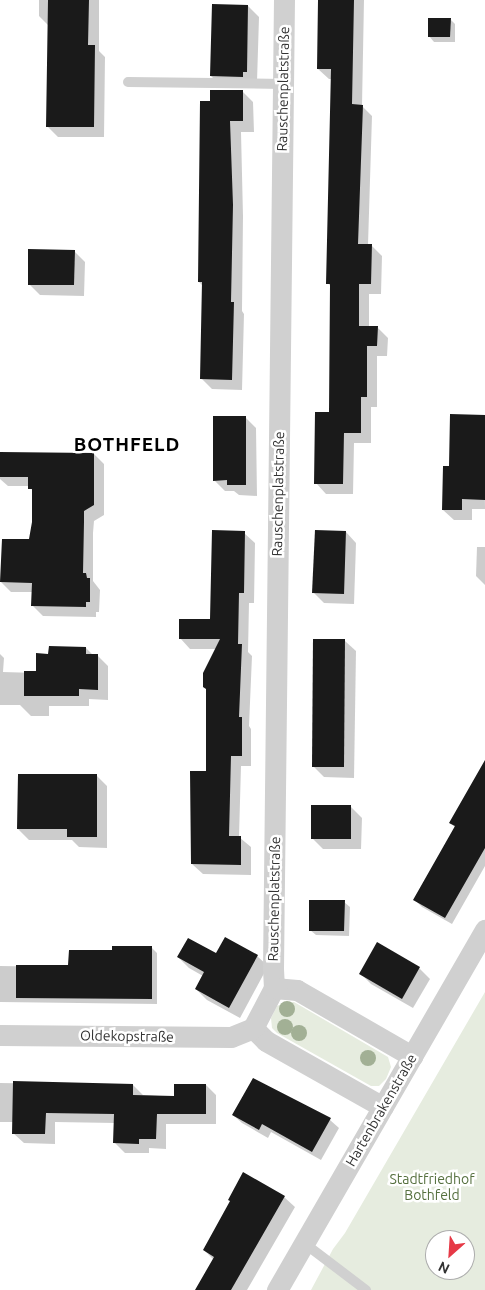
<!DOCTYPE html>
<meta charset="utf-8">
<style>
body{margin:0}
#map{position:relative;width:485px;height:1290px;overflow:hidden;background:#fff;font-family:Ubuntu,sans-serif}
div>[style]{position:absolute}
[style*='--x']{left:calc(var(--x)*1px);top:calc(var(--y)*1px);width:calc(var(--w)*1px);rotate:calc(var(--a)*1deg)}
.green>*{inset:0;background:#e6ecdf}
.shadow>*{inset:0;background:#0003}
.building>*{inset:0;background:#1a1a1a}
.lane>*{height:10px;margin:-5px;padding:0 5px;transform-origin:5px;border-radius:5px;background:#d0d0d0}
.street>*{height:21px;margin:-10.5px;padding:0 10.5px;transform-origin:10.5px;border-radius:10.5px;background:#d0d0d0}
.trees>*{width:16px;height:16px;margin:-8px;border-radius:50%;background:#a2b095}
span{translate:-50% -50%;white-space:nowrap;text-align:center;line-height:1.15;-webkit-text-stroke:5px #fff;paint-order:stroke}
.street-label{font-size:14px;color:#333}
.park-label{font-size:14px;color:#56703f}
.district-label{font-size:19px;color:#000;font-weight:700;letter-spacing:1px}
.north{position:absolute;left:425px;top:1230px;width:50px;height:50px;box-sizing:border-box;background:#fff;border:1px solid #adadad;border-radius:50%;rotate:206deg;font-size:14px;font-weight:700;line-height:20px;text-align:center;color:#333}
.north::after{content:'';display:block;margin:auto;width:18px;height:22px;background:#e63946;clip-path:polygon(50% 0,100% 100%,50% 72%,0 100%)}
</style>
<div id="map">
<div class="green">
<div style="clip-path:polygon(evenodd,485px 992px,485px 1290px,311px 1290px,333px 1249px,345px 1233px,485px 992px,435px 1240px,465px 1240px,465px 1270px,435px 1270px,435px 1240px)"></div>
<div style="clip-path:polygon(287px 1002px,294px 1002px,388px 1057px,391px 1067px,386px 1079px,379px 1086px,371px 1086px,277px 1033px,272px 1028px,271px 1018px,277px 1006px)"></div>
</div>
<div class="shadow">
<div style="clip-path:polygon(39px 0,99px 0,99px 51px,105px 57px,104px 137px,58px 137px,47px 126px,49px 26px,39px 16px)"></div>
<div style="clip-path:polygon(319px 0,364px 0,362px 106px,372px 116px,368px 245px,371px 245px,382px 256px,381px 294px,369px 294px,369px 327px,377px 327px,388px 338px,387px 356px,377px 356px,377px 407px,371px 407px,371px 443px,354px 443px,353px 494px,326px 494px,316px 483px,330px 413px,331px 287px,328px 283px,332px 79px,329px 79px,318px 69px)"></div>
<div style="clip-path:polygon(248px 6px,259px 17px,257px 82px,222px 87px,211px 76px)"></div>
<div style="clip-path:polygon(450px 19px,455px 24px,455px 42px,434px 42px,429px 36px)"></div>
<div style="clip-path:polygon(243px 92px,253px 102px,254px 132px,241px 132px,243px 216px,242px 311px,244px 314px,242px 390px,212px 389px,201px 378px,203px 286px,199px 282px,211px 102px)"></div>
<div style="clip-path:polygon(74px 251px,85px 262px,84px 296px,40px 295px,29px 284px)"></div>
<div style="clip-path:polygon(484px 411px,485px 509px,472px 509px,472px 520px,454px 520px,443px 510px,451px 467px,484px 416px)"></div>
<div style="clip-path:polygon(246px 418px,256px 428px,257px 496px,239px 495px,234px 491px,225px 491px,214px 480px)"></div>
<div style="clip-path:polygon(0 454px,94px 454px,104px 464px,104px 515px,94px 521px,93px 533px,93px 581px,100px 590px,99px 612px,96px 612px,96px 617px,43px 616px,33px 606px,33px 592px,11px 592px,1px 582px,30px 540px,33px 522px,33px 492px,30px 486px,8px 486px,0 479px)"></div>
<div style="clip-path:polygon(346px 532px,356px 543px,354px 604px,324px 603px,313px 592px)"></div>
<div style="clip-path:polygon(244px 533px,255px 543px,254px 603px,249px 603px,248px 652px,252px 656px,249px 726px,251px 729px,251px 766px,241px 766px,239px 837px,251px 847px,251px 875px,203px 874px,192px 864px,207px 772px,216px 649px,190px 649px,180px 638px,211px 621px)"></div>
<div style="clip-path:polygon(477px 547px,485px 547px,485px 585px,476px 576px)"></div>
<div style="clip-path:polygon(345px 641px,356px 651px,354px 778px,324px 777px,313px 766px)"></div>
<div style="clip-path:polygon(86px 648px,93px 655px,98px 656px,108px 666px,108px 700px,89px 699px,89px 706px,49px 706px,49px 716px,31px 716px,20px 705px,0 705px,0 654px,4px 658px,3px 672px,37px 673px,50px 655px)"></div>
<div style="clip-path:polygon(485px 763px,485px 866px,452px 924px,422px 907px,415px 900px,456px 828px,450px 823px)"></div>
<div style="clip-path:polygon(97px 776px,107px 786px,107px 848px,79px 847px,72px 840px,29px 840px,18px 829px)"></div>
<div style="clip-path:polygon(351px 807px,362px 818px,361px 849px,323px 849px,312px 838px)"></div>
<div style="clip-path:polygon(344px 902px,350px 907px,349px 936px,316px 935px,310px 930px)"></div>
<div style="clip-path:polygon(377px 944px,419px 968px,430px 979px,413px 1008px,371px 984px,360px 973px)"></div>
<div style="clip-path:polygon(152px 948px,157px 953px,157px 1004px,0 1002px,0 966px,69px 967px,114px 951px)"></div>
<div style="clip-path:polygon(217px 955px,257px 956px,268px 966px,240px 1018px,207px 1000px,196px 989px,203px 976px,189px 968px,178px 957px)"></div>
<div style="clip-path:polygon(0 1083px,133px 1085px,143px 1095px,175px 1097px,206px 1085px,216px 1095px,216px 1124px,166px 1124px,166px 1149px,149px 1148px,149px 1153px,125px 1153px,115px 1143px,115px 1123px,55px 1122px,55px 1144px,24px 1143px,13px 1133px,14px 1122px,0 1122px)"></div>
<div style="clip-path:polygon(233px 1115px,330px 1120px,339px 1128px,321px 1160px,271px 1132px,268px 1138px,242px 1123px)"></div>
<div style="clip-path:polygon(284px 1197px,295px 1207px,247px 1290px,196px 1290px,214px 1260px,204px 1250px)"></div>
</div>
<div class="building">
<div style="clip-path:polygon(48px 0,89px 0,88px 45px,95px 45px,94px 127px,46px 127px)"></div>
<div style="clip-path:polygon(318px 0,354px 0,352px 104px,363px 105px,358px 244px,372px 244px,371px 284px,359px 284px,359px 326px,378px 326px,377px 346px,367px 346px,367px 397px,361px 397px,361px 433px,344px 433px,343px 484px,314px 484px,315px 412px,329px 412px,330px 284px,326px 284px,331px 69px,317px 69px)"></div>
<div style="clip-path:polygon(212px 4px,248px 5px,247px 72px,243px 72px,243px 77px,210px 76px)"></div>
<div style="clip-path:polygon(428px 18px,451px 18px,450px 37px,428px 37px)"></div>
<div style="clip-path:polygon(210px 90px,243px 90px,243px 121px,230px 121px,233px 205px,231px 302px,234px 302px,232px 380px,200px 379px,202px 282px,198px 282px,200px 101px,210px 101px)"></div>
<div style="clip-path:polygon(28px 249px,75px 250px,74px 285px,28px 285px)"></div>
<div style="clip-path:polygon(450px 414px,485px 415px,485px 500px,462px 499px,462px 510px,442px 510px,443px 466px,449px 466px)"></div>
<div style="clip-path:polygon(213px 416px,246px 416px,246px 485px,227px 485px,227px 480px,213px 481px)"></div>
<div style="clip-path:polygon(0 452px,94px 453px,94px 505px,84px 511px,84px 522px,83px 573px,86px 573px,87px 578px,90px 578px,90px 602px,86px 602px,86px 607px,31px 606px,32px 583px,0 582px,2px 539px,29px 539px,32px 522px,32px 489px,28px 489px,28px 477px,0 477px)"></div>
<div style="clip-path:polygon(212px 530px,245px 531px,244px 593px,239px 593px,238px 644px,242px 644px,239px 717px,242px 717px,242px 756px,231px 756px,229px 836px,241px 836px,241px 865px,191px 864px,190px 771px,206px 771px,206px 689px,203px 687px,203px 673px,220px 639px,179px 639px,179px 619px,210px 619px)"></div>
<div style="clip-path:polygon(315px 530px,346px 531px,344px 594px,312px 593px)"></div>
<div style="clip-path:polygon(313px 639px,345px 639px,344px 767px,312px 767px)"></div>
<div style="clip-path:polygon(49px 646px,86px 647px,86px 654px,98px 654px,98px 690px,79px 689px,79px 696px,24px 696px,24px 671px,36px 671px,36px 653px,48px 654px)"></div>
<div style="clip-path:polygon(485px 760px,485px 848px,445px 918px,413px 900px,455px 826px,449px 823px)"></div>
<div style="clip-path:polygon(18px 774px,97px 774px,97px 837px,67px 837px,67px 829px,17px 829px)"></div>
<div style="clip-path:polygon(311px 805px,351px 805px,351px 839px,311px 839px)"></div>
<div style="clip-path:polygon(309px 900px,345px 900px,344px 931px,309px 931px)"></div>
<div style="clip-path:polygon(225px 937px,258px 955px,229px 1008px,195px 989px,204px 972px,177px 957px,188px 938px,216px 953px)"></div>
<div style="clip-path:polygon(377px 942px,420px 967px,402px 999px,359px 974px)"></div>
<div style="clip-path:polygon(112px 946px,152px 946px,152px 999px,16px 998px,16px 965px,68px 965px,69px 950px,112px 950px)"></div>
<div style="clip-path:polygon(253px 1078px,331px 1118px,312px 1152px,262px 1124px,259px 1130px,232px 1115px)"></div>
<div style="clip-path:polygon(13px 1081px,133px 1084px,133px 1095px,174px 1096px,174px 1084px,206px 1084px,206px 1114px,157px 1114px,156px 1139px,139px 1139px,139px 1144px,113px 1143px,114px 1114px,46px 1113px,45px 1134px,12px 1134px)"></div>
<div style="clip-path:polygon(243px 1172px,285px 1196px,231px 1290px,195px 1290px,214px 1257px,203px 1250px,230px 1201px,228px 1200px)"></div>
</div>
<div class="lane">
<div style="--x:128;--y:82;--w:155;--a:0.7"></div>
<div style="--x:304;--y:1243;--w:78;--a:37.2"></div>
</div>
<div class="street">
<div style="--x:274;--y:988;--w:20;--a:-93"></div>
<div style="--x:273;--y:968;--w:968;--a:-89.35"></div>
<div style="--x:253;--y:1028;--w:18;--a:45"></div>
<div style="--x:266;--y:1041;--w:134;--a:29.4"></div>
<div style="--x:0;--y:1035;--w:231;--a:0.5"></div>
<div style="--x:231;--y:1037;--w:24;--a:-22"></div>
<div style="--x:253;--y:1028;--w:45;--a:-62.3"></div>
<div style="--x:274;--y:988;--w:23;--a:5"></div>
<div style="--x:297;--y:990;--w:133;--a:29.9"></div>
<div style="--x:277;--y:1290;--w:416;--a:-60"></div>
</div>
<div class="trees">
<div style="left:287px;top:1009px"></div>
<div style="left:285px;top:1027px"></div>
<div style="left:299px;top:1033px"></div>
<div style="left:368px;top:1058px"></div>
</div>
<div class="street-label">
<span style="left:283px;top:89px;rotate:-89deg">Rauschenplatstraße</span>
<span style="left:278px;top:494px;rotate:-89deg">Rauschenplatstraße</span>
<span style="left:274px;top:899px;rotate:-89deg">Rauschenplatstraße</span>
<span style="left:127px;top:1036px;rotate:1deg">Oldekopstraße</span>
<span style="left:381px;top:1110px;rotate:-60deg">Hartenbrakenstraße</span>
</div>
<div class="park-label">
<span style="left:432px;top:1187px">Stadtfriedhof<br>Bothfeld</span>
</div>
<div class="district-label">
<span style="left:127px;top:445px">BOTHFELD</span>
</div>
<div class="north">N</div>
</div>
